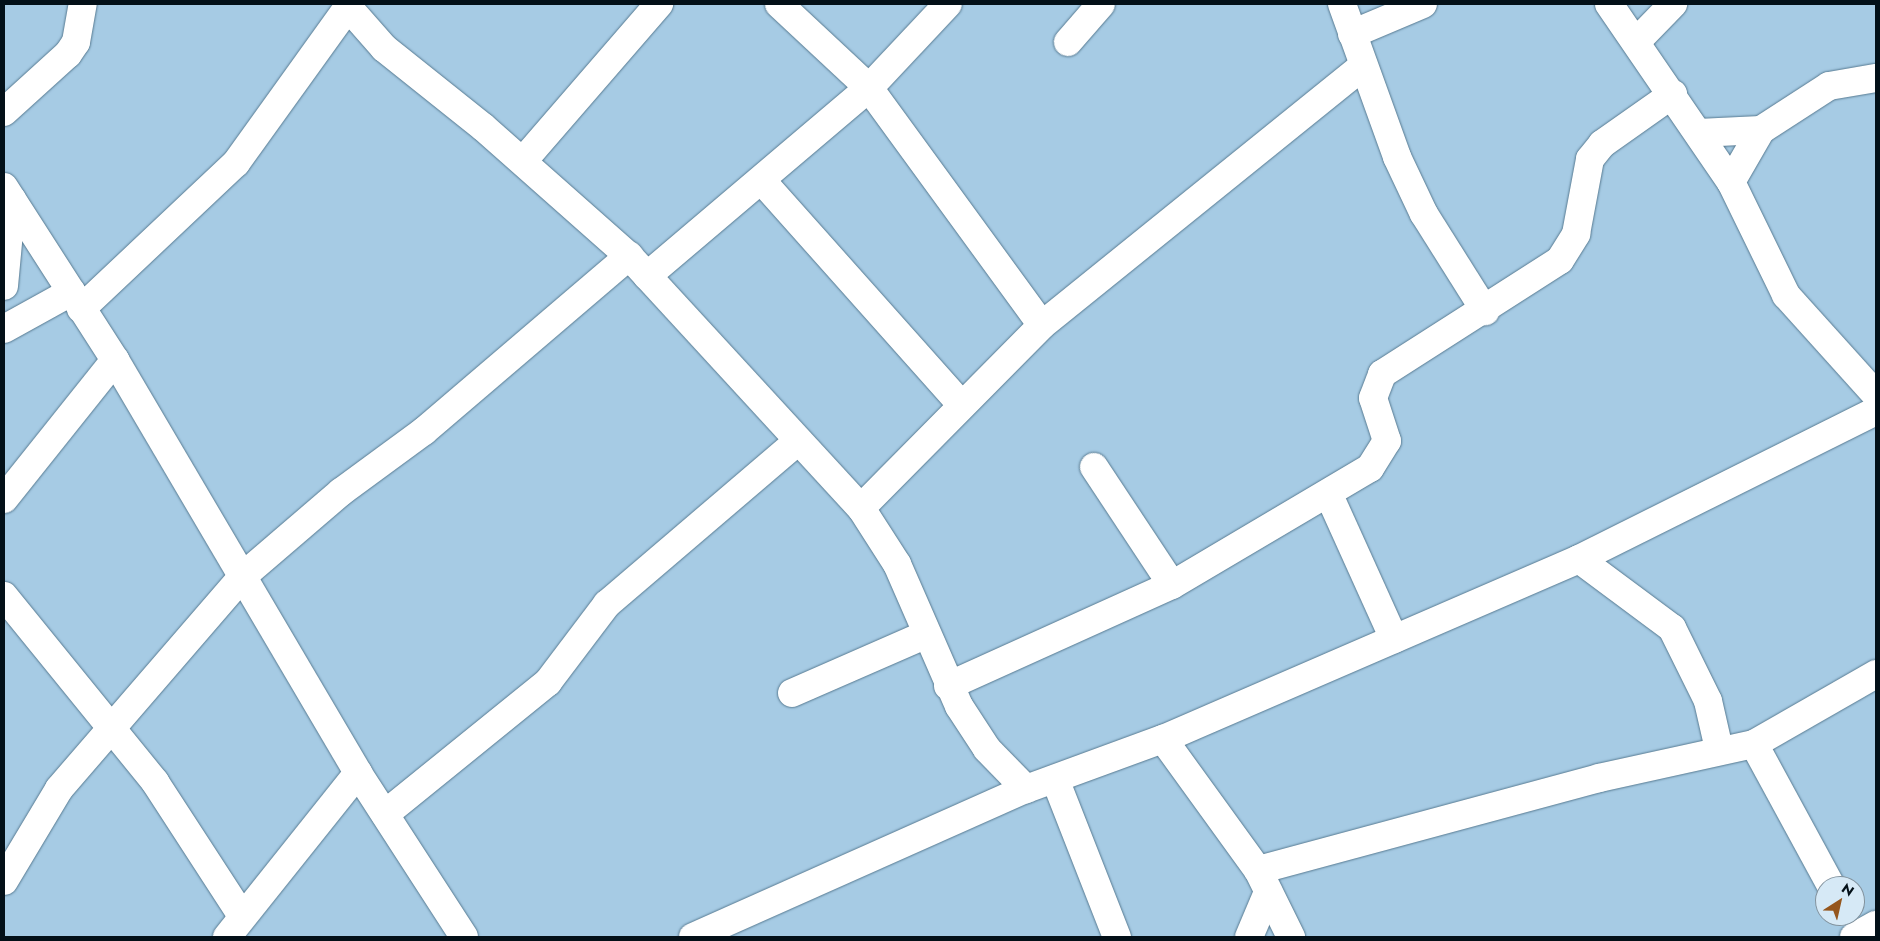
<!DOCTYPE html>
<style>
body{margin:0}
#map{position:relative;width:1880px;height:941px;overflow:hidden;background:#a6cbe4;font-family:Jost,sans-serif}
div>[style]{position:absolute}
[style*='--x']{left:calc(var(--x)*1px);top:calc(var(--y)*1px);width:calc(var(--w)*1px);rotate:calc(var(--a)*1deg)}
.roads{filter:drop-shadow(0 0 1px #577a91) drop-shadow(0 0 1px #577a91)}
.minor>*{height:28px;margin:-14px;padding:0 14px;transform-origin:14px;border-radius:14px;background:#fff}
span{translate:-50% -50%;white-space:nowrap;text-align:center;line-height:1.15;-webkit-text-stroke:4.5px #d6e9f6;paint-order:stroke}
.frame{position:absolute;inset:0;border:5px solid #031018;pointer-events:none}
.north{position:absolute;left:1815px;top:876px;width:50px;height:50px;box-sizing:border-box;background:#d6e9f6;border:1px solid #82929d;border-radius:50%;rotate:35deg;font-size:14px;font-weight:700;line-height:20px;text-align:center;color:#031018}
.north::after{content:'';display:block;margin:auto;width:18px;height:22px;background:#95561d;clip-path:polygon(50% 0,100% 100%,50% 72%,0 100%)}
</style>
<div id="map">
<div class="roads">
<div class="minor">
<div style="--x:350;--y:4;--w:4;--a:124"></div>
<div style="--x:348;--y:7;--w:55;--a:48.7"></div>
<div style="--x:384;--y:48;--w:127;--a:38.6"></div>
<div style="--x:483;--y:127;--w:195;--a:41.5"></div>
<div style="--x:629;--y:256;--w:343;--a:47.4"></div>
<div style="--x:861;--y:508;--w:67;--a:57.3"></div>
<div style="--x:897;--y:564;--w:155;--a:66.4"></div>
<div style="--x:959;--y:706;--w:51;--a:56.9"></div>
<div style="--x:987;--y:749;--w:56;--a:45.7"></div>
<div style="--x:779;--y:4;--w:123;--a:43"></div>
<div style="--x:869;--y:88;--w:293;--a:53.9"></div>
<div style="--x:1342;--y:4;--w:163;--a:70.2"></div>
<div style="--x:1397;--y:157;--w:63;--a:64.7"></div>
<div style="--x:1424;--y:214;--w:115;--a:57.8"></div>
<div style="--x:1609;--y:4;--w:216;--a:55.6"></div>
<div style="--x:1731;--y:182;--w:126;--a:64"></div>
<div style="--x:1786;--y:295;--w:135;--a:48"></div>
<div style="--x:1352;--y:34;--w:77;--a:-22.9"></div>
<div style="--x:1637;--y:41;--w:52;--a:-45.8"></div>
<div style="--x:1068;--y:42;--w:50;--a:-49"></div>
<div style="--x:4;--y:112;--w:86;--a:-42.2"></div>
<div style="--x:68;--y:54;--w:14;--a:-56"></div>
<div style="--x:76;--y:42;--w:39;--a:-80"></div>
<div style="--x:1698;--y:133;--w:63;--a:-2.7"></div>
<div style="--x:523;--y:161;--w:208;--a:-49.1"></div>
<div style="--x:763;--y:182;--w:297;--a:48.3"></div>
<div style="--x:1731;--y:182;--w:60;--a:-60"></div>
<div style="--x:1761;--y:130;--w:81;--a:-32.9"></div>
<div style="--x:1829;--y:86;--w:48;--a:-9.7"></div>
<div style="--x:4;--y:187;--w:206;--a:57.3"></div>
<div style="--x:115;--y:360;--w:479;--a:59.5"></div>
<div style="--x:358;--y:773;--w:195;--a:57.1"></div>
<div style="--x:647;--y:276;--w:291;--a:-40.3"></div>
<div style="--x:869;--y:88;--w:115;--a:-46.8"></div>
<div style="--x:4;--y:286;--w:87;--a:-84.7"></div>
<div style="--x:81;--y:309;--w:213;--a:-43.3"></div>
<div style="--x:236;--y:163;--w:192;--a:-54.3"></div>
<div style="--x:4;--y:329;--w:77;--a:-28.9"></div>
<div style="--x:1094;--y:467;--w:141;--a:56.5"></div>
<div style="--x:1329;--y:495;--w:158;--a:65.7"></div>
<div style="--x:4;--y:499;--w:178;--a:-51.4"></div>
<div style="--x:861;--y:508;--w:257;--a:-45.3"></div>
<div style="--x:1042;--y:325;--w:412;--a:-38.9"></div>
<div style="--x:1579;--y:559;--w:116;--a:36.6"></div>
<div style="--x:1672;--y:628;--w:81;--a:63.7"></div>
<div style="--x:1708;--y:701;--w:49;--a:77.1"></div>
<div style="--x:4;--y:596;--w:240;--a:50.9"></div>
<div style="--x:155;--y:782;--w:160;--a:57"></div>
<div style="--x:948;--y:686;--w:246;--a:-24.3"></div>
<div style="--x:1172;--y:585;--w:230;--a:-30.6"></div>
<div style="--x:1370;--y:468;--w:32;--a:-58"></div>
<div style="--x:1387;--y:441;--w:45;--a:-108"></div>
<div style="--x:1373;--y:398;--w:26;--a:-69"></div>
<div style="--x:1382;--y:374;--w:211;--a:-32.6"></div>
<div style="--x:1560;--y:260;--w:31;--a:-58"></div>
<div style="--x:1576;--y:234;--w:76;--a:-79.4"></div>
<div style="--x:1590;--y:159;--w:19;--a:-51"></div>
<div style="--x:1602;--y:144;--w:87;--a:-35.2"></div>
<div style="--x:792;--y:693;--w:147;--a:-23.6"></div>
<div style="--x:1163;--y:739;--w:162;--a:54.1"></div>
<div style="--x:1258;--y:870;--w:75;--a:63.8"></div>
<div style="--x:1754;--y:744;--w:162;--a:61.5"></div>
<div style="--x:1055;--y:779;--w:170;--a:68.6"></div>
<div style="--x:385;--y:814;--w:210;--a:-39"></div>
<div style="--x:548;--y:682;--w:98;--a:-52.9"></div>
<div style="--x:607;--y:604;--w:250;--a:-40.5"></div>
<div style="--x:1258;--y:870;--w:353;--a:-15.1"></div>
<div style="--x:1599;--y:778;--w:159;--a:-12.4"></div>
<div style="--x:1754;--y:744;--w:141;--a:-29.8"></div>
<div style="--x:4;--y:881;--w:107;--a:-59.1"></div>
<div style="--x:59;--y:789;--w:281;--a:-49.2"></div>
<div style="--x:243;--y:576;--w:129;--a:-40.6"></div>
<div style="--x:341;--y:492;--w:103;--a:-36.3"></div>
<div style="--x:424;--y:431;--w:270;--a:-40.5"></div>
<div style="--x:227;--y:937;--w:210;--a:-51.4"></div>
<div style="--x:693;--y:937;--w:364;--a:-24"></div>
<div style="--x:1026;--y:789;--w:146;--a:-20.1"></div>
<div style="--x:1163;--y:739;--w:453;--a:-23.4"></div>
<div style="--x:1579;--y:559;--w:332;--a:-26.5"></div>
<div style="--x:1249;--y:937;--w:49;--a:-67.1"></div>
<div style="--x:1854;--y:937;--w:25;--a:-29"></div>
</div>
</div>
<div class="frame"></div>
<div class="north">N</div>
</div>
